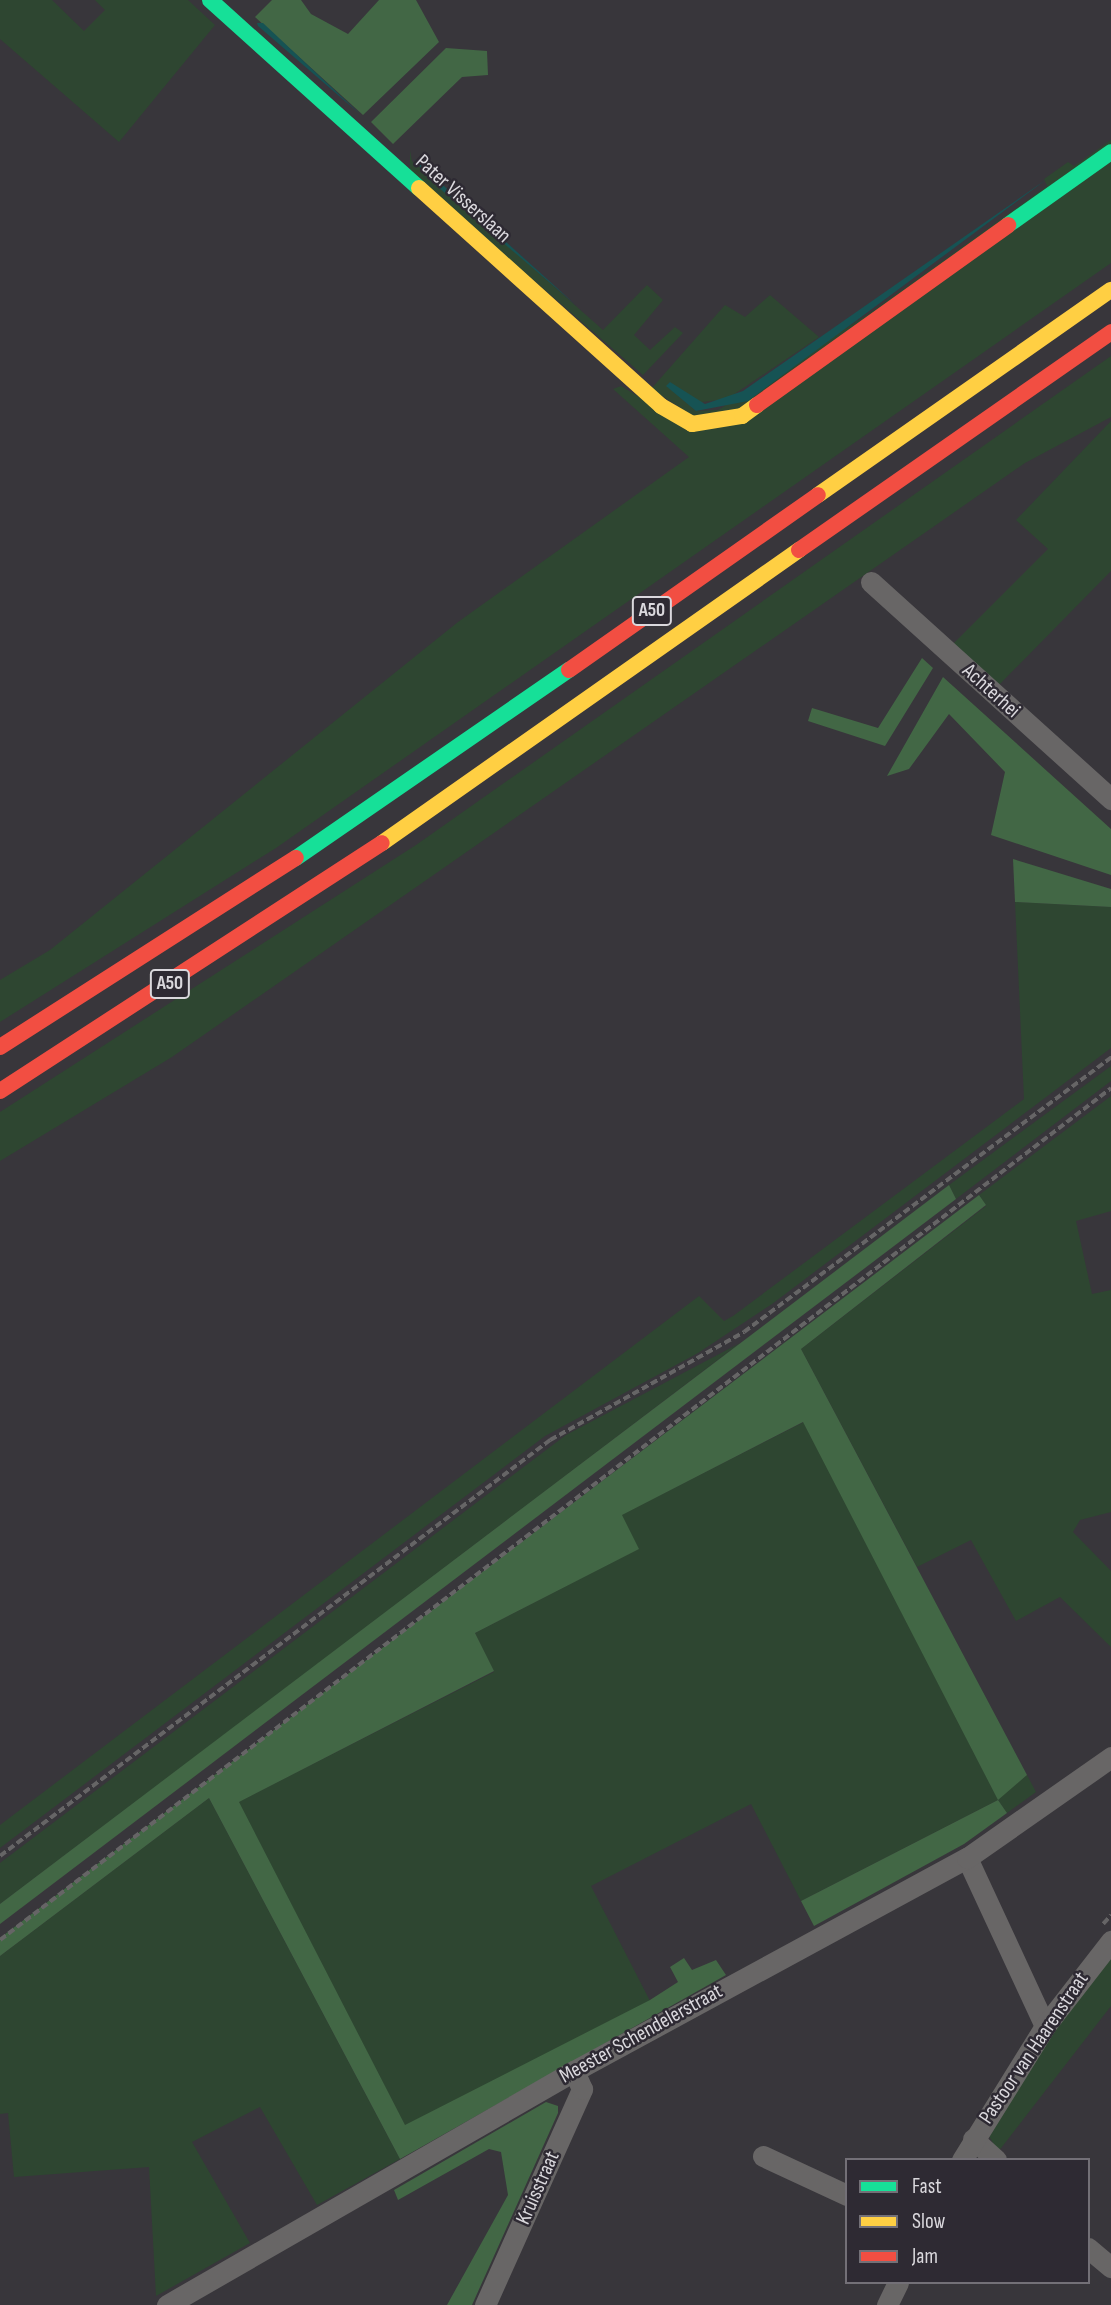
<!DOCTYPE html>
<style>
body{margin:0}
#map{position:relative;width:1111px;height:2305px;overflow:hidden;background:#38363b;font-family:"Sofia Sans Condensed",sans-serif}
div>[style]{position:absolute}
[style*='--x']{left:calc(var(--x)*1px);top:calc(var(--y)*1px);width:calc(var(--w)*1px);rotate:calc(var(--a)*1deg)}
.green>*{inset:0;background:#2e4631}
.forest>*{inset:0;background:#426745}
.water>*{inset:0;background:#165354}
.path>*{height:3.5px;margin-top:-1.75px;transform-origin:0;background:repeating-linear-gradient(90deg,#666566 0 7px,transparent 0 10.5px)}
.street>*{height:21px;margin:-10.5px;padding:0 10.5px;transform-origin:10.5px;border-radius:10.5px;background:#686666}
.fast>*{height:16px;margin:-8px;padding:0 8px;transform-origin:8px;border-radius:8px;background:#16e098}
.slow>*{height:16px;margin:-8px;padding:0 8px;transform-origin:8px;border-radius:8px;background:#ffcf43}
.jam>*{height:16px;margin:-8px;padding:0 8px;transform-origin:8px;border-radius:8px;background:#f24e42}
span{translate:-50% -50%;white-space:nowrap;text-align:center;line-height:1.15;-webkit-text-stroke:5px #2e2a33;paint-order:stroke}
.shield-label span{padding:2px 5px;background:#2e2a33;border:2px solid;border-radius:5px;-webkit-text-stroke-width:0}
.shield-label{font-size:19px;color:#dad8dd;font-weight:700}
.street-label{font-size:21px;color:#dad8dd}
.legend{position:absolute;left:845px;top:2158px;width:245px;height:126px;box-sizing:border-box;background:#2e2a33;border:2px solid #737077;margin:0;padding:9px 12px;list-style:none;font-size:21px;color:#dad8dd}
.legend li{display:flex;align-items:center;gap:14px;height:35px}
.legend b{width:35px;border:2px solid #737077}
</style>
<div id="map">
<div class="green">
<div style="clip-path:polygon(0 0,52px 0,84px 31px,105px 10px,95px 0,188px 0,215px 25px,119px 142px,0 39px)"></div>
<div style="clip-path:polygon(1111px 140px,1111px 146px,743px 410px,720px 418px,695px 417px,651px 389px,725px 305px,745px 317px,770px 295px,819px 337px,727px 399px,694px 403px,670px 382px,667px 386px,696px 411px,736px 409px,1047px 186px,1044px 179px,1068px 162px,1074px 166px)"></div>
<div style="clip-path:polygon(410px 150px,412px 161px,603px 330px,647px 285px,663px 300px,634px 335px,650px 350px,675px 327px,683px 333px,643px 375px,410px 173px)"></div>
<div style="clip-path:polygon(1111px 159px,1111px 263px,276px 848px,0 1022px,0 980px,50px 950px,458px 622px,689px 457px,613px 389px,621px 386px,690px 428px)"></div>
<div style="clip-path:polygon(1111px 356px,1111px 417px,1025px 463px,172px 1057px,0 1161px,0 1112px,416px 845px)"></div>
<div style="clip-path:polygon(1111px 421px,1111px 571px,995px 689px,949px 648px,1048px 549px,1016px 520px)"></div>
<div style="clip-path:polygon(1015px 902px,1111px 907px,1111px 1048px,772px 1304px,698px 1353px,545px 1436px,0 1848px,0 1825px,699px 1296px,724px 1321px,733px 1316px,1024px 1099px)"></div>
<div style="clip-path:polygon(1111px 1066px,1111px 1081px,956px 1199px,949px 1185px)"></div>
<div style="clip-path:polygon(1111px 1096px,1111px 1211px,1076px 1221px,1092px 1294px,1111px 1290px,1111px 1512px,1080px 1520px,1073px 1532px,1111px 1571px,1111px 1647px,1060px 1597px,1016px 1621px,971px 1540px,917px 1567px,801px 1349px,986px 1206px,979px 1195px)"></div>
<div style="clip-path:polygon(740px 1343px,200px 1753px,0 1904px,0 1863px,566px 1435px)"></div>
<div style="clip-path:polygon(804px 1422px,998px 1799px,1027px 1775px,1036px 1792px,1007px 1813px,998px 1800px,801px 1901px,751px 1804px,591px 1886px,650px 2001px,405px 2126px,238px 1802px,494px 1672px,475px 1633px,638px 1549px,621px 1515px)"></div>
<div style="clip-path:polygon(209px 1798px,400px 2159px,317px 2205px,260px 2107px,192px 2142px,250px 2243px,156px 2296px,149px 2167px,14px 2177px,8px 2113px,0 2114px,0 1956px)"></div>
<div style="clip-path:polygon(1111px 1954px,1111px 2006px,998px 2152px,988px 2134px,1039px 2050px)"></div>
</div>
<div class="forest">
<div style="clip-path:polygon(272px 0,301px 0,311px 14px,348px 34px,379px 0,416px 0,439px 42px,363px 115px,255px 17px)"></div>
<div style="clip-path:polygon(446px 48px,487px 51px,488px 75px,462px 77px,393px 144px,371px 122px)"></div>
<div style="clip-path:polygon(922px 658px,933px 668px,885px 746px,808px 721px,812px 708px,878px 728px)"></div>
<div style="clip-path:polygon(943px 677px,1111px 829px,1111px 875px,991px 835px,1005px 772px,949px 714px,909px 769px,887px 776px)"></div>
<div style="clip-path:polygon(1013px 859px,1111px 889px,1111px 907px,1015px 902px)"></div>
<div style="clip-path:polygon(949px 1185px,956px 1199px,0 1924px,0 1904px)"></div>
<div style="clip-path:polygon(979px 1195px,986px 1205px,801px 1349px,1027px 1775px,998px 1800px,1007px 1813px,964px 1844px,814px 1926px,801px 1901px,998px 1800px,803px 1422px,622px 1515px,639px 1549px,475px 1633px,494px 1671px,239px 1802px,405px 2125px,650px 2000px,678px 1982px,670px 1967px,684px 1958px,692px 1970px,716px 1960px,726px 1975px,400px 2159px,209px 1798px,0 1956px,0 1938px)"></div>
<div style="clip-path:polygon(546px 2102px,558px 2106px,558px 2113px,472px 2305px,447px 2305px,508px 2195px,501px 2152px,489px 2149px,398px 2200px,394px 2190px)"></div>
</div>
<div class="water">
<div style="clip-path:polygon(257px 23px,263px 23px,360px 114px,258px 26px)"></div>
<div style="clip-path:polygon(414px 159px,577px 306px,431px 181px)"></div>
<div style="clip-path:polygon(1047px 179px,748px 401px,696px 411px,666px 386px,670px 382px,705px 404px,743px 391px)"></div>
</div>
<div class="path">
<div style="--x:0;--y:1856;--w:690;--a:-37.1"></div>
<div style="--x:550;--y:1440;--w:222;--a:-29.1"></div>
<div style="--x:744;--y:1332;--w:459;--a:-36.8"></div>
<div style="--x:1103;--y:1924;--w:12;--a:-48"></div>
<div style="--x:0;--y:1940;--w:1400;--a:-37.48"></div>
</div>
<div class="street">
<div style="--x:871;--y:582;--w:324;--a:42.1"></div>
<div style="--x:967;--y:1858;--w:185;--a:65.1"></div>
<div style="--x:973;--y:2139;--w:31;--a:42"></div>
<div style="--x:763;--y:2156;--w:93;--a:24.9"></div>
<div style="--x:962;--y:2160;--w:158;--a:-58.2"></div>
<div style="--x:1045;--y:2026;--w:108;--a:-52.2"></div>
<div style="--x:1088;--y:2248;--w:30;--a:40"></div>
<div style="--x:167;--y:2305;--w:469;--a:-29.9"></div>
<div style="--x:574;--y:2071;--w:447;--a:-28.5"></div>
<div style="--x:967;--y:1858;--w:176;--a:-35"></div>
<div style="--x:485;--y:2305;--w:237;--a:-65.8"></div>
<div style="--x:582;--y:2089;--w:20;--a:-114"></div>
<div style="--x:887;--y:2305;--w:25;--a:-64"></div>
</div>
<div class="fast">
<div style="--x:210;--y:0;--w:281;--a:42"></div>
<div style="--x:1008;--y:225;--w:126;--a:-35.3"></div>
<div style="--x:296;--y:858;--w:331;--a:-34.6"></div>
</div>
<div class="slow">
<div style="--x:419;--y:188;--w:326;--a:42"></div>
<div style="--x:661;--y:406;--w:36;--a:30"></div>
<div style="--x:692;--y:424;--w:51;--a:-9.1"></div>
<div style="--x:742;--y:416;--w:19;--a:-36"></div>
<div style="--x:818;--y:495;--w:358;--a:-35"></div>
<div style="--x:382;--y:843;--w:510;--a:-35.09"></div>
</div>
<div class="jam">
<div style="--x:757;--y:405;--w:309;--a:-35.6"></div>
<div style="--x:799;--y:550;--w:381;--a:-34.9"></div>
<div style="--x:569;--y:670;--w:304;--a:-35.1"></div>
<div style="--x:0;--y:1047;--w:351;--a:-32.6"></div>
<div style="--x:0;--y:1091;--w:455;--a:-33"></div>
</div>
<div class="shield-label">
<span style="left:652px;top:611px">A50</span>
<span style="left:170px;top:984px">A50</span>
</div>
<div class="street-label">
<span style="left:463px;top:199px;rotate:42deg">Pater Visserslaan</span>
<span style="left:991px;top:691px;rotate:42deg">Achterhei</span>
<span style="left:641px;top:2034px;rotate:-29deg">Meester Schendelerstraat</span>
<span style="left:1034px;top:2048px;rotate:-56deg">Pastoor van Haarenstraat</span>
<span style="left:538px;top:2188px;rotate:-66deg">Kruisstraat</span>
</div>
<ul class="legend">
<li><b style="height:9px;background:#16e098"></b>Fast</li>
<li><b style="height:9px;background:#ffcf43"></b>Slow</li>
<li><b style="height:9px;background:#f24e42"></b>Jam</li>
</ul>
</div>
